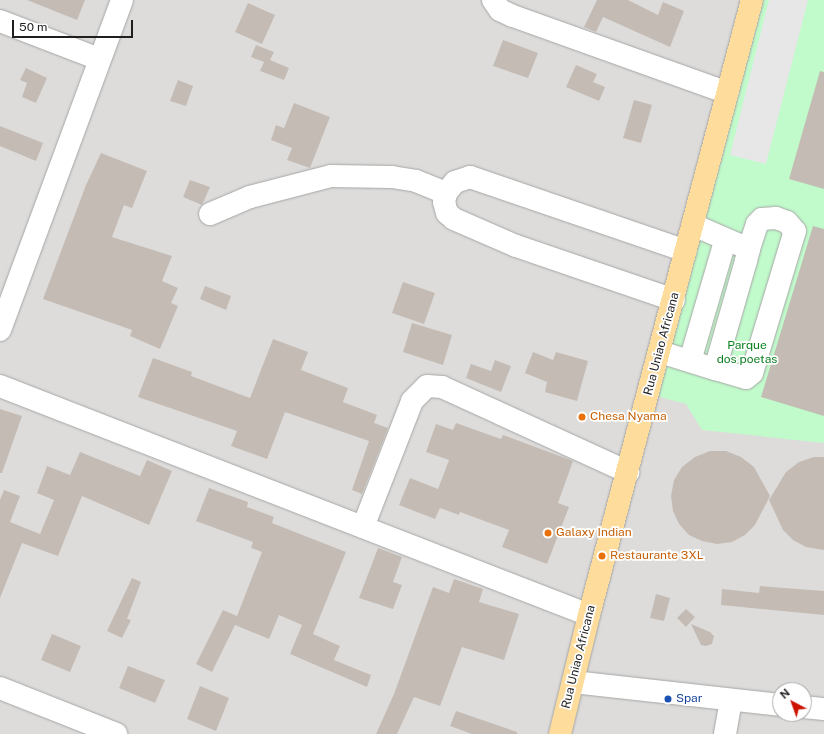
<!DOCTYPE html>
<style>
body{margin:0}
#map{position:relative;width:824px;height:734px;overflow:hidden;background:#f0ede4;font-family:"Public Sans",sans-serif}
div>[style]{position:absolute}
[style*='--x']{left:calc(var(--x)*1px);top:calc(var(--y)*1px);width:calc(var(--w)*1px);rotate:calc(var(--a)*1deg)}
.residential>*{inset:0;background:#dddcdb}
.park>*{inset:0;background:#c1facb}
.parking>*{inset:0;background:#e7e7e7}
.building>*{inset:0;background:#c4bcb4}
.roads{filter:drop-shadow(0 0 1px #a6a6a6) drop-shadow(0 0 1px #a6a6a6)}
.minor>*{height:22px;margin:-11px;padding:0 11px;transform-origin:11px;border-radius:11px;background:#fff}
.major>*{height:22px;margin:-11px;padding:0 11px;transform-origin:11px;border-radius:11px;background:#fddc9c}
.dots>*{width:11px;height:11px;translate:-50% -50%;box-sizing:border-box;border:2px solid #fff;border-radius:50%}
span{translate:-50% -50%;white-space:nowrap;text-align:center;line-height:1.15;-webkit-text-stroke:3.5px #fff;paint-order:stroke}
.street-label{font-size:12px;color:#1f1f1f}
.park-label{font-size:12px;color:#0a7f1e}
.food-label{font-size:12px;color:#c56008}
.left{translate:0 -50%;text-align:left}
.transit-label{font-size:12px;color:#164399}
.north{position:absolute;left:772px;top:682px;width:40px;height:40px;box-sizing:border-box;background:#fff;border:1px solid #a5a5a5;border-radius:50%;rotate:319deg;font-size:11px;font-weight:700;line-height:16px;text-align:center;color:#1f1f1f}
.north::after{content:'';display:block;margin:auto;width:14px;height:18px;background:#cd1200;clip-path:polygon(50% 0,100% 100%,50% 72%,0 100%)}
.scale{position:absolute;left:12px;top:20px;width:121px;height:18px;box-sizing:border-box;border:2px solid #1f1f1f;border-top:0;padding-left:5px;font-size:12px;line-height:14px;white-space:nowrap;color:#1f1f1f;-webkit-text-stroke:3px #fff;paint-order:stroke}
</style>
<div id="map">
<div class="residential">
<div style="clip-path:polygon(evenodd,0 0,824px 0,824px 734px,0 734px,0 0,780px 690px,804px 690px,804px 714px,780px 714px,780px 690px)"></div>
</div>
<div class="park">
<div style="clip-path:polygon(758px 0,824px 0,824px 443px,702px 430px,686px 404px,656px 396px)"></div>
</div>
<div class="parking">
<div style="clip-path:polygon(769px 0,808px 0,766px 164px,730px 155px)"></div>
</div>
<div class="building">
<div style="clip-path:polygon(27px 0,85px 0,77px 20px)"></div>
<div style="clip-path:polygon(597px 0,628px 0,658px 15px,663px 2px,684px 11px,670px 47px,603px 17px,596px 32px,584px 27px)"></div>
<div style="clip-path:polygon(248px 3px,275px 15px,262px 44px,235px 32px)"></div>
<div style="clip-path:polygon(503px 40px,538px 53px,528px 78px,493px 66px)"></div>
<div style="clip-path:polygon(256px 45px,274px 52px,270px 60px,289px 68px,284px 80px,260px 71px,264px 62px,251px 57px)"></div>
<div style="clip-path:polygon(576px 65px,597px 74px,593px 82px,605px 87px,599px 101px,566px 87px)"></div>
<div style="clip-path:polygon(26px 68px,47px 78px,36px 103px,22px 97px,27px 83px,20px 80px)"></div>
<div style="clip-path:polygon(820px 71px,824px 72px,824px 189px,789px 179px)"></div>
<div style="clip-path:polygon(178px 80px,193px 86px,186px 106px,170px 101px)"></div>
<div style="clip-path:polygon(634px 100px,652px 105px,641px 143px,623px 138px)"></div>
<div style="clip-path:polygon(294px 103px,330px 117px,310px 168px,287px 160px,292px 148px,271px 140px,276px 125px,284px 128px)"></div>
<div style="clip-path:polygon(0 126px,43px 143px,36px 161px,0 146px)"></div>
<div style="clip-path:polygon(101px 153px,147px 171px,132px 208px,124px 205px,112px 237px,172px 256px,162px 281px,178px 288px,171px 303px,178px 306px,160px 349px,130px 336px,132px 330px,43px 299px,86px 185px)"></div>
<div style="clip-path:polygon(190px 180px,210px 187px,202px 205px,183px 197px)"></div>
<div style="clip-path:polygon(813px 226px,824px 229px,824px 416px,761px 397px)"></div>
<div style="clip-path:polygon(403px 282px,435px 293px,424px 324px,392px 313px)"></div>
<div style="clip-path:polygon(205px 286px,231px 296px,226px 310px,200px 299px)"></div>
<div style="clip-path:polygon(412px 323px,452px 335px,443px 365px,403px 352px)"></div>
<div style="clip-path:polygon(273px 339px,308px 352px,301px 370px,348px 388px,343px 402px,377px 415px,374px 423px,388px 428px,362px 494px,352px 490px,369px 441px,285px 412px,267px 459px,231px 446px,237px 431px,138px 397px,153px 358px,192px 372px,191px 376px,250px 398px)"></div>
<div style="clip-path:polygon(533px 352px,553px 360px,556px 352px,588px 361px,577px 401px,545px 392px,547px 382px,525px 373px)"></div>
<div style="clip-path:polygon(495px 360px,511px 366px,501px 392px,466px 378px,471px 364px,491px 371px)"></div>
<div style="clip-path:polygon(0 409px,22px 416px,2px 473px,0 473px)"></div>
<div style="clip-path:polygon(456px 423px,501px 439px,503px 435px,573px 461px,558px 503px,569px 507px,547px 564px,502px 547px,509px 530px,460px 512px,459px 515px,440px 508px,435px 519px,399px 505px,410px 478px,438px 489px,449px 460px,426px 452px,436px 424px,453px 430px)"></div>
<div style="clip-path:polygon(710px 451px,726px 451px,741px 457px,754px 467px,770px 496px,755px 525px,745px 535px,732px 542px,717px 544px,702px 541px,689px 535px,679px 524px,673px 511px,671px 496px,674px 480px,682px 467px,695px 457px)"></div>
<div style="clip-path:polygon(80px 452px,140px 476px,147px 460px,172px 471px,149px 525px,82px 496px,58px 556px,22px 543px,0 598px,0 500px,4px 490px,20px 496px,10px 522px,40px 534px,54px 500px,37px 493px,47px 466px,70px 475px)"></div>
<div style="clip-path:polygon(814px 457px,824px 457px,824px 550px,806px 547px,793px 540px,783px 530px,769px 500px,786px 472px,799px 462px)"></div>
<div style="clip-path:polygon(209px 488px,248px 502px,247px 507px,274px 517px,272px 523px,346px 552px,313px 634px,340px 646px,334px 660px,371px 675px,367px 687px,290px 654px,302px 625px,279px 615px,269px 639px,235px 625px,212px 672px,196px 664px,223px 610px,237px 616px,262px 552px,251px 548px,253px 542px,196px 521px)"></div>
<div style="clip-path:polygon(378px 548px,402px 557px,393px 582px,402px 585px,393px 609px,359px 598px)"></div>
<div style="clip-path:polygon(132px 578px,141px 582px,127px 619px,131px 620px,122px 638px,107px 631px)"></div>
<div style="clip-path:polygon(454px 579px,483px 589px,479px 602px,519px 614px,504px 660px,462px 647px,440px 706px,414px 697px,397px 734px,376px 734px,394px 694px,433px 587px,449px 593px)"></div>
<div style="clip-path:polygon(760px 586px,824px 591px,824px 615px,721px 605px,722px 589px,759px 593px)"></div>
<div style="clip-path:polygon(656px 594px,670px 598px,664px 621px,650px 618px)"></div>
<div style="clip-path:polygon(686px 609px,695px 617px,686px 627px,677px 618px)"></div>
<div style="clip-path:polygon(691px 624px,710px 632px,714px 636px,712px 644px,706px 646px,701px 645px)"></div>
<div style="clip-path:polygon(52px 634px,81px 646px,70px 672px,41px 660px)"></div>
<div style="clip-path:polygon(128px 666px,165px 680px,155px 703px,119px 688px)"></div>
<div style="clip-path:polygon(200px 686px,229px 698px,216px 731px,187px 719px)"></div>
<div style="clip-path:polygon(456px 711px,517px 732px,517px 734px,472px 734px,450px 726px)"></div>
</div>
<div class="roads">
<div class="minor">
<div style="--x:493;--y:0;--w:12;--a:55"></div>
<div style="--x:500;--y:10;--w:14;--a:25"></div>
<div style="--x:513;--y:16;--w:228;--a:19.7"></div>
<div style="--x:0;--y:21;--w:106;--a:21"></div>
<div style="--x:210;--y:214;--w:43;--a:-23"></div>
<div style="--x:250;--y:197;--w:84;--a:-14.5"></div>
<div style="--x:331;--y:176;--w:61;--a:0.9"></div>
<div style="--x:392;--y:177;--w:24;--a:9"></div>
<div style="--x:416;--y:181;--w:32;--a:22"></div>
<div style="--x:674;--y:300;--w:167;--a:-161.1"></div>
<div style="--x:516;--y:246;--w:68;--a:-156.5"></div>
<div style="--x:454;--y:219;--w:9;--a:-139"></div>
<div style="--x:447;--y:213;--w:11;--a:-105"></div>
<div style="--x:444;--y:202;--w:9;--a:-77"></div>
<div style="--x:446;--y:193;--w:14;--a:-51"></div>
<div style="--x:455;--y:182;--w:16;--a:-18"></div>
<div style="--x:470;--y:177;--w:228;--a:18.9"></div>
<div style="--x:0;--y:330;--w:352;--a:-69.7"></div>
<div style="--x:660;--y:352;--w:58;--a:17.2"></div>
<div style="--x:715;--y:369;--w:112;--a:-74"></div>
<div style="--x:746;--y:261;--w:12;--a:-76"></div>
<div style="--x:749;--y:249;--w:61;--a:-156.8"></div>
<div style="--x:690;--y:361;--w:125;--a:-73.7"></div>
<div style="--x:715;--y:369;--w:32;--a:16"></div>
<div style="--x:746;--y:378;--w:8;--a:-40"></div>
<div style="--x:752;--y:373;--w:148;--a:-73.2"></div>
<div style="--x:795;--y:231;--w:12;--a:-132"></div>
<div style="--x:787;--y:222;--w:12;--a:-160"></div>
<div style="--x:776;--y:218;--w:14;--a:176"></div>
<div style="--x:762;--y:219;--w:7;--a:135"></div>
<div style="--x:757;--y:224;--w:26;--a:108"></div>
<div style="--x:0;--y:386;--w:632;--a:21.25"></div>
<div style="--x:363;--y:527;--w:135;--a:-68.7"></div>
<div style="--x:412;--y:401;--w:21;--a:-45"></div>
<div style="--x:427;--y:386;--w:15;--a:4"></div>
<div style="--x:442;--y:387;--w:205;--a:24.6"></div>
<div style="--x:573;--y:682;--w:208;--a:6.3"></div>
<div style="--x:0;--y:688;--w:125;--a:21.6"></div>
<div style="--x:804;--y:707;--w:20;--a:6"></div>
<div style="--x:725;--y:734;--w:34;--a:-80"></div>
</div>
<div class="major">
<div style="--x:560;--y:734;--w:122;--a:-76.3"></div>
<div style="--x:589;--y:615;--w:636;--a:-75.16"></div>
</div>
</div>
<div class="dots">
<div style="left:582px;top:417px;background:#e8710a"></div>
<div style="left:548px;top:533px;background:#e8710a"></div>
<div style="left:602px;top:556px;background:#e8710a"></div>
<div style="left:668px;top:699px;background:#1a4fb4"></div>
</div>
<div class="street-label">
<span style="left:662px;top:344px;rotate:-75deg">Rua Uniao Africana</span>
<span style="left:579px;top:657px;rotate:-76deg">Rua Uniao Africana</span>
</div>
<div class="park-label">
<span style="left:747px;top:353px">Parque<br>dos poetas</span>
</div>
<div class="food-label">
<span class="left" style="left:590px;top:417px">Chesa Nyama</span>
<span class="left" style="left:556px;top:533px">Galaxy Indian</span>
<span class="left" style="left:610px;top:556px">Restaurante 3XL</span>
</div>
<div class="transit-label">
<span class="left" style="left:676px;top:699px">Spar</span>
</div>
<div class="north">N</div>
<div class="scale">50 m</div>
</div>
